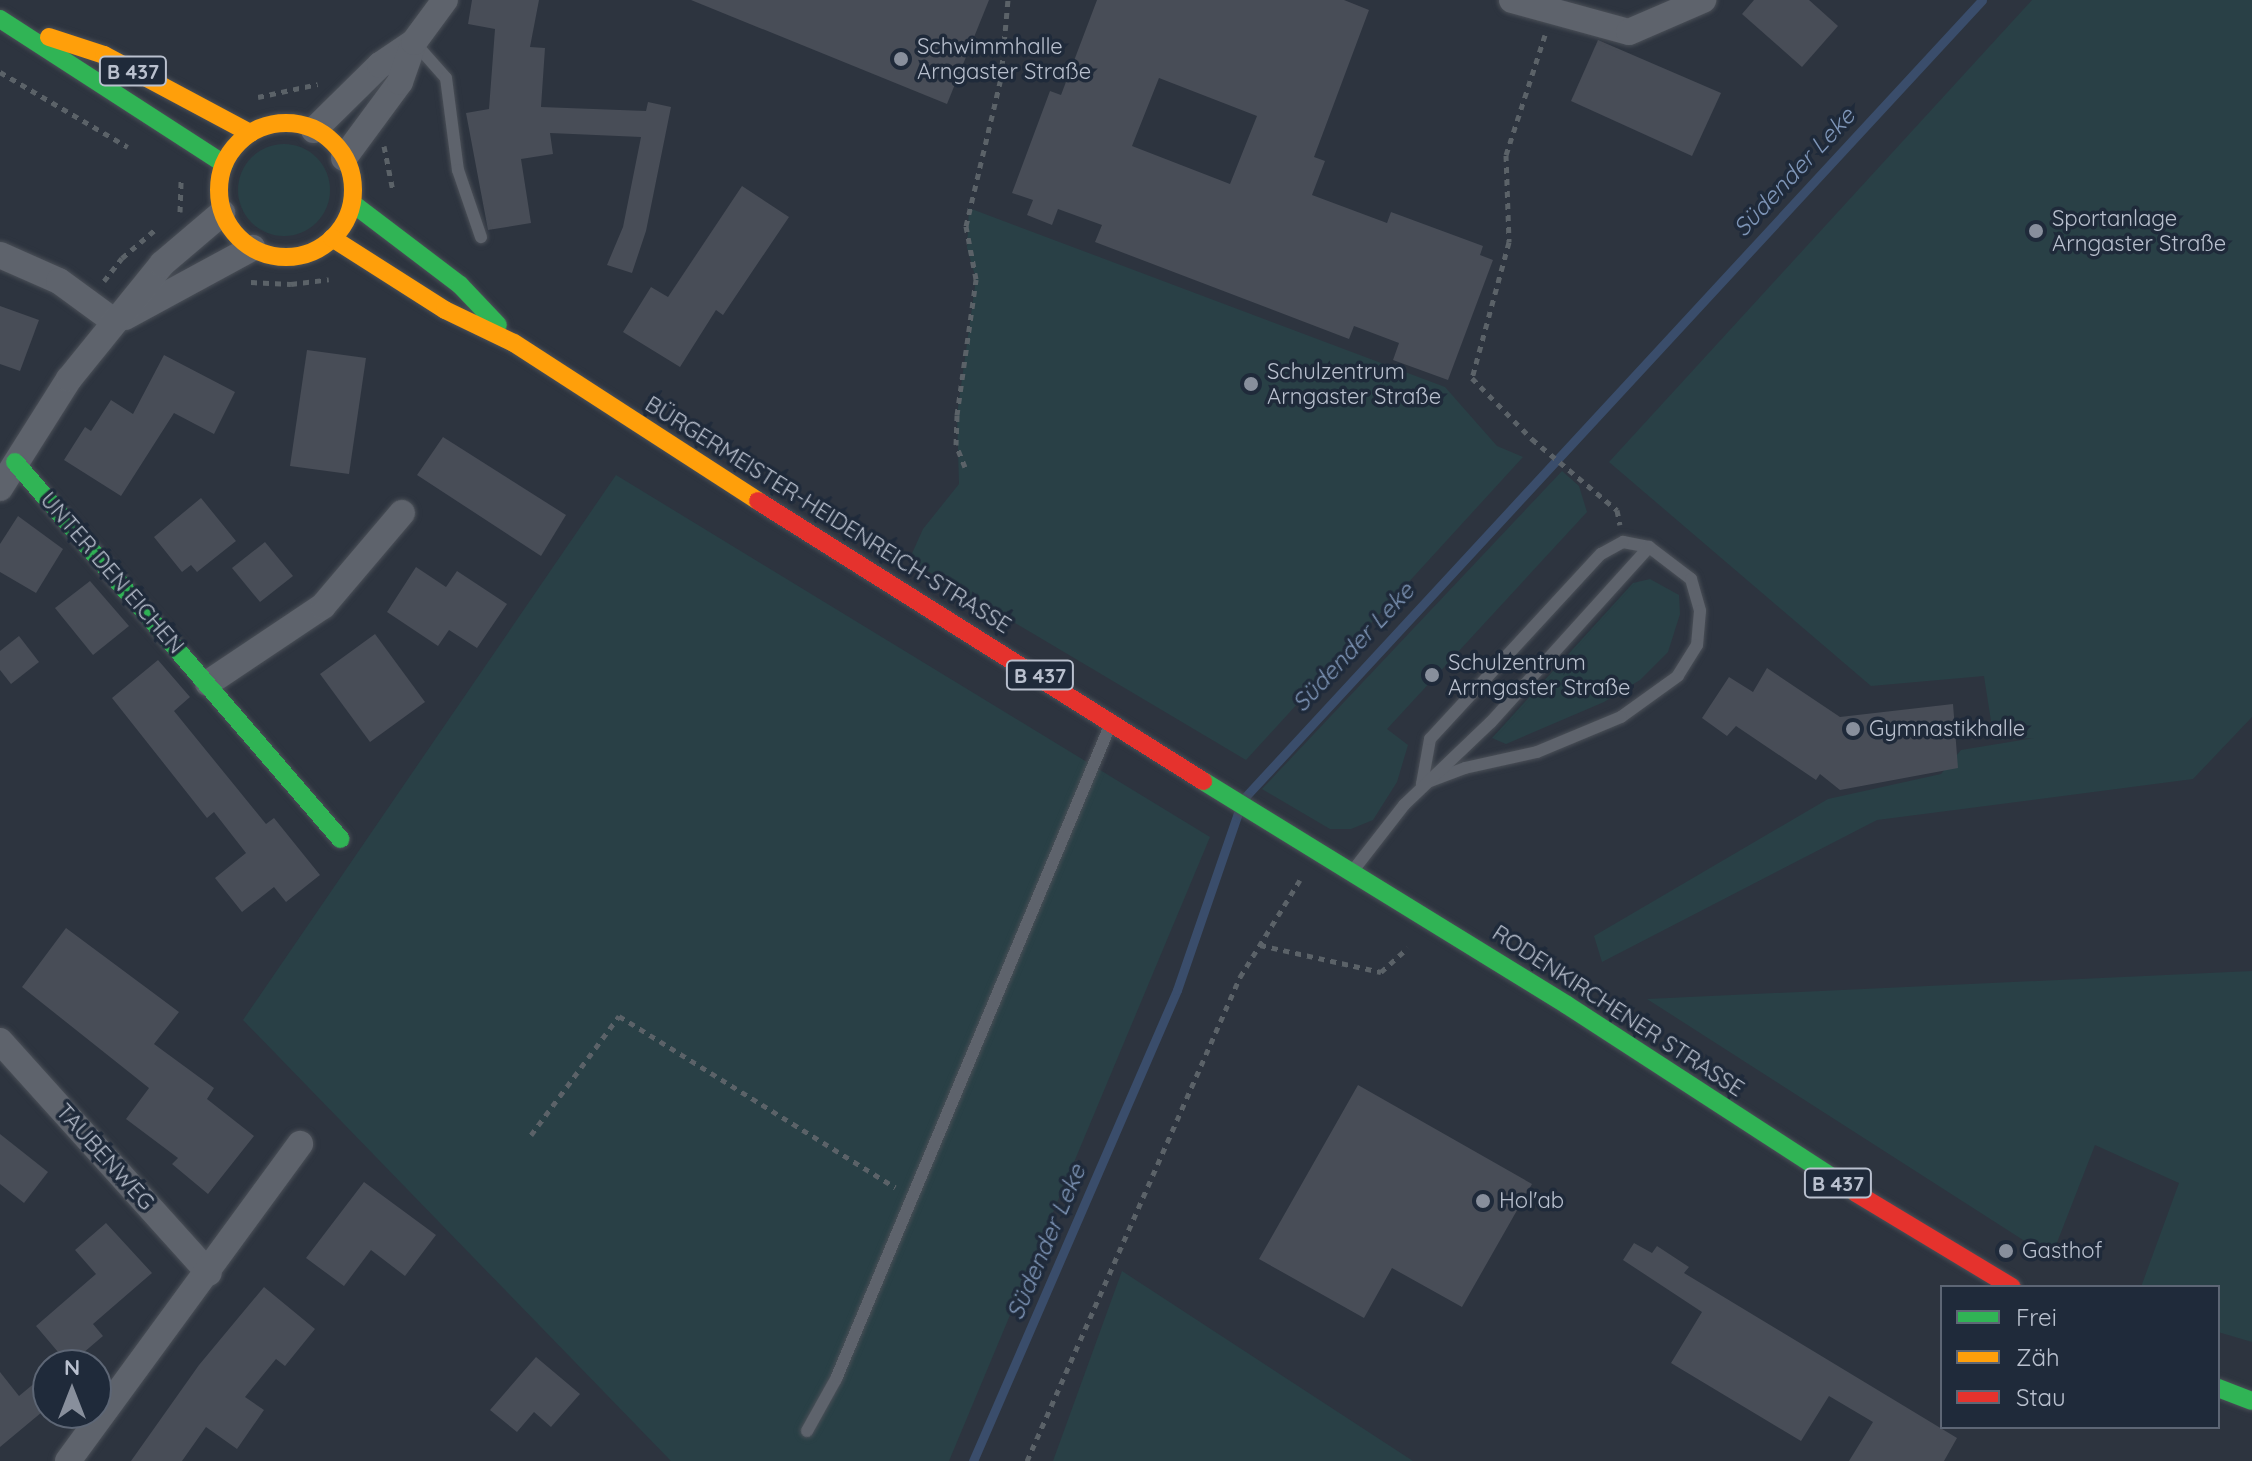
<!DOCTYPE html>
<meta charset="utf-8">
<style>
body{margin:0}
#map{position:relative;width:2252px;height:1461px;overflow:hidden;background:#2d343f;font-family:Quicksand,sans-serif}
div>[style]{position:absolute}
[style*='--x']{left:calc(var(--x)*1px);top:calc(var(--y)*1px);width:calc(var(--w)*1px);rotate:calc(var(--a)*1deg)}
.green>*{inset:0;background:#294046}
.round{border-radius:50%}
.stream>*{height:9px;margin:-4.5px;padding:0 4.5px;transform-origin:4.5px;border-radius:4.5px;background:#3a4d6b}
.building>*{inset:0;background:#484d57}
.path>*{height:5px;margin-top:-2.5px;transform-origin:0;background:repeating-linear-gradient(90deg,#5b6268 0 6px,transparent 0 12px)}
.roads{filter:drop-shadow(0 0 2px #4a4f57) drop-shadow(0 0 2px #4a4f57)}
.lane>*{height:12px;margin:-6px;padding:0 6px;transform-origin:6px;border-radius:6px;background:#5e636c}
.street>*{height:26px;margin:-13px;padding:0 13px;transform-origin:13px;border-radius:13px;background:#5e636c}
.fast>*{height:18px;margin:-9px;padding:0 9px;transform-origin:9px;border-radius:9px;background:#30b455}
.slow>*{height:18px;margin:-9px;padding:0 9px;transform-origin:9px;border-radius:9px;background:#ff9f0a}
.slow>.ring{margin:-9px;padding:0;box-sizing:content-box;background:none;border:18px solid #ff9f0a;border-radius:50%}
.jam>*{height:18px;margin:-9px;padding:0 9px;transform-origin:9px;border-radius:9px;background:#e5322d}
.dots>*{width:22px;height:22px;translate:-50% -50%;box-sizing:border-box;border:4px solid #1f2a3a;border-radius:50%}
span{translate:-50% -50%;white-space:nowrap;text-align:center;line-height:1.15;-webkit-text-stroke:7px #1f2a3a;paint-order:stroke}
.shield-label span{padding:2px 6px;background:#1f2a3a;border:2px solid;border-radius:6px;-webkit-text-stroke-width:0}
.shield-label{font-size:20px;color:#b9c0ce;font-weight:700}
.poi-label{font-size:22px;color:#b9c0ce}
.left{translate:0 -50%;text-align:left}
.street-label{font-size:22px;color:#b9c0ce}
.water-label{font-size:24px;color:#7e95b7;font-style:italic}
.legend{position:absolute;left:1940px;top:1285px;width:280px;height:144px;box-sizing:border-box;background:#1f2a3a;border:2px solid #5d6675;margin:0;padding:10px 14px;list-style:none;font-size:24px;color:#b9c0ce}
.legend li{display:flex;align-items:center;gap:16px;height:40px}
.legend b{width:40px;border:2px solid #5d6675}
.north{position:absolute;left:32px;top:1349px;width:80px;height:80px;box-sizing:border-box;background:#1f2a3a;border:2px solid #5d6675;border-radius:50%;rotate:0deg;font-size:22px;font-weight:700;line-height:32px;text-align:center;color:#b9c0ce}
.north::after{content:'';display:block;margin:auto;width:28px;height:36px;background:#888f9c;clip-path:polygon(50% 0,100% 100%,50% 72%,0 100%)}
</style>
<div id="map">
<div class="green">
<div style="clip-path:polygon(2032px 0,2252px 0,2252px 717px,2193px 779px,1877px 820px,1602px 962px,1594px 936px,1828px 799px,1941px 774px,1961px 750px,2034px 738px,1994px 740px,1984px 676px,1871px 686px,1609px 462px)"></div>
<div class="round" style="left:238px;top:144px;width:92px;height:92px"></div>
<div style="clip-path:polygon(969px 208px,1445px 387px,1497px 446px,1523px 457px,1246px 760px,909px 560px,923px 529px,959px 484px,957px 415px,976px 279px,967px 248px)"></div>
<div style="clip-path:polygon(1562px 471px,1579px 486px,1587px 512px,1387px 729px,1408px 745px,1397px 782px,1373px 820px,1351px 829px,1330px 829px,1262px 789px)"></div>
<div style="clip-path:polygon(616px 475px,1210px 837px,949px 1461px,671px 1461px,243px 1020px)"></div>
<div style="clip-path:polygon(1650px 579px,1679px 595px,1680px 614px,1668px 652px,1640px 680px,1604px 702px,1506px 744px,1492px 738px,1633px 583px)"></div>
<div style="clip-path:polygon(2252px 971px,2252px 1342px,2218px 1332px,2218px 1287px,2141px 1287px,2179px 1183px,2095px 1145px,2051px 1258px,1647px 999px)"></div>
<div style="clip-path:polygon(1122px 1271px,1413px 1461px,1053px 1461px)"></div>
</div>
<div class="stream">
<div style="--x:1246;--y:796;--w:1084;--a:-47.24"></div>
<div style="--x:973;--y:1461;--w:513;--a:-66.58"></div>
<div style="--x:1177;--y:990;--w:187;--a:-71"></div>
</div>
<div class="building">
<div style="clip-path:polygon(472px 0,539px 0,530px 47px,545px 48px,541px 107px,646px 111px,648px 102px,671px 107px,646px 231px,632px 273px,607px 265px,623px 227px,641px 137px,550px 133px,553px 154px,521px 159px,531px 223px,488px 230px,466px 113px,489px 109px,495px 29px,468px 24px)"></div>
<div style="clip-path:polygon(691px 0,989px 0,947px 104px)"></div>
<div style="clip-path:polygon(evenodd,1097px 0,1344px 0,1369px 10px,1314px 157px,1325px 161px,1312px 195px,1387px 223px,1391px 212px,1483px 246px,1480px 255px,1493px 260px,1448px 380px,1393px 360px,1399px 343px,1354px 326px,1349px 339px,1095px 242px,1102px 225px,1058px 209px,1052px 225px,1027px 215px,1033px 200px,1012px 193px,1050px 91px,1061px 95px,1097px 0,1159px 78px,1257px 116px,1230px 184px,1132px 146px,1159px 78px)"></div>
<div style="clip-path:polygon(1754px 0,1809px 0,1838px 26px,1802px 67px,1742px 14px)"></div>
<div style="clip-path:polygon(1598px 40px,1721px 93px,1692px 156px,1571px 101px)"></div>
<div style="clip-path:polygon(742px 186px,789px 217px,723px 315px,716px 310px,680px 367px,623px 332px,651px 287px,668px 297px)"></div>
<div style="clip-path:polygon(0 306px,39px 320px,20px 371px,0 364px)"></div>
<div style="clip-path:polygon(307px 350px,366px 358px,349px 474px,290px 466px)"></div>
<div style="clip-path:polygon(164px 355px,235px 392px,214px 434px,174px 413px,121px 496px,64px 460px,85px 427px,91px 431px,111px 400px,133px 414px)"></div>
<div style="clip-path:polygon(443px 437px,566px 515px,541px 556px,417px 475px)"></div>
<div style="clip-path:polygon(201px 498px,236px 541px,197px 572px,191px 565px,182px 572px,154px 537px)"></div>
<div style="clip-path:polygon(18px 516px,63px 549px,36px 593px,0 572px,0 544px)"></div>
<div style="clip-path:polygon(265px 542px,293px 576px,260px 602px,232px 568px)"></div>
<div style="clip-path:polygon(416px 567px,446px 587px,457px 571px,507px 604px,477px 648px,449px 630px,438px 646px,387px 612px)"></div>
<div style="clip-path:polygon(90px 581px,129px 626px,93px 655px,55px 608px)"></div>
<div style="clip-path:polygon(375px 634px,425px 702px,370px 742px,320px 674px)"></div>
<div style="clip-path:polygon(19px 636px,39px 662px,11px 684px,0 670px,0 651px)"></div>
<div style="clip-path:polygon(158px 660px,190px 697px,174px 711px,266px 824px,274px 818px,320px 875px,286px 902px,274px 887px,242px 912px,215px 878px,246px 853px,214px 812px,207px 818px,112px 698px)"></div>
<div style="clip-path:polygon(1767px 668px,1840px 717px,1953px 704px,1958px 768px,1840px 790px,1820px 774px,1816px 780px,1736px 726px,1727px 736px,1702px 718px,1729px 677px,1753px 692px)"></div>
<div style="clip-path:polygon(66px 928px,179px 1012px,154px 1044px,214px 1088px,207px 1099px,254px 1136px,208px 1194px,172px 1164px,178px 1158px,126px 1119px,149px 1088px,22px 987px)"></div>
<div style="clip-path:polygon(1358px 1085px,1532px 1184px,1462px 1307px,1392px 1268px,1364px 1318px,1259px 1259px)"></div>
<div style="clip-path:polygon(0 1134px,48px 1172px,24px 1203px,0 1184px)"></div>
<div style="clip-path:polygon(364px 1182px,436px 1235px,405px 1276px,371px 1250px,344px 1286px,306px 1258px)"></div>
<div style="clip-path:polygon(106px 1223px,152px 1273px,93px 1324px,103px 1336px,69px 1365px,36px 1326px,96px 1274px,75px 1250px)"></div>
<div style="clip-path:polygon(1634px 1243px,1652px 1253px,1657px 1246px,1689px 1267px,1684px 1273px,1957px 1438px,1944px 1461px,1849px 1461px,1873px 1422px,1829px 1396px,1801px 1441px,1671px 1363px,1702px 1312px,1623px 1260px)"></div>
<div style="clip-path:polygon(264px 1287px,315px 1329px,285px 1366px,276px 1359px,245px 1397px,264px 1410px,237px 1449px,206px 1427px,182px 1461px,131px 1461px,199px 1365px)"></div>
<div style="clip-path:polygon(536px 1357px,580px 1394px,551px 1427px,534px 1412px,517px 1432px,490px 1410px)"></div>
<div style="clip-path:polygon(0 1372px,19px 1396px,48px 1372px,48px 1407px,0 1447px)"></div>
</div>
<div class="path">
<div style="--x:1545;--y:35;--w:126;--a:108"></div>
<div style="--x:1506;--y:155;--w:87;--a:88"></div>
<div style="--x:1509;--y:242;--w:141;--a:105.2"></div>
<div style="--x:1472;--y:378;--w:86;--a:45.5"></div>
<div style="--x:1532;--y:439;--w:111;--a:39.9"></div>
<div style="--x:1617;--y:510;--w:15;--a:79"></div>
<div style="--x:0;--y:72;--w:148;--a:30.4"></div>
<div style="--x:258;--y:97;--w:61;--a:-12.2"></div>
<div style="--x:384;--y:146;--w:46;--a:78.7"></div>
<div style="--x:180;--y:212;--w:34;--a:-88"></div>
<div style="--x:104;--y:281;--w:29;--a:-52"></div>
<div style="--x:122;--y:258;--w:45;--a:-40.5"></div>
<div style="--x:251;--y:282;--w:40;--a:2.9"></div>
<div style="--x:291;--y:284;--w:38;--a:-7"></div>
<div style="--x:965;--y:467;--w:24;--a:-112"></div>
<div style="--x:956;--y:445;--w:30;--a:-88"></div>
<div style="--x:957;--y:415;--w:137;--a:-82"></div>
<div style="--x:976;--y:279;--w:54;--a:-100.7"></div>
<div style="--x:966;--y:226;--w:152;--a:-76.7"></div>
<div style="--x:1001;--y:78;--w:78;--a:-84.9"></div>
<div style="--x:1260;--y:945;--w:124;--a:12.6"></div>
<div style="--x:1381;--y:972;--w:36;--a:-42"></div>
<div style="--x:531;--y:1135;--w:148;--a:-53.5"></div>
<div style="--x:619;--y:1016;--w:325;--a:31.8"></div>
<div style="--x:1027;--y:1461;--w:529;--a:-66.25"></div>
<div style="--x:1240;--y:977;--w:114;--a:-58.3"></div>
</div>
<div class="roads">
<div class="lane">
<div style="--x:414;--y:42;--w:48;--a:48.4"></div>
<div style="--x:446;--y:78;--w:93;--a:82.6"></div>
<div style="--x:458;--y:170;--w:71;--a:71.1"></div>
<div style="--x:1623;--y:542;--w:26;--a:11"></div>
<div style="--x:1649;--y:547;--w:53;--a:37.3"></div>
<div style="--x:1691;--y:579;--w:33;--a:74"></div>
<div style="--x:1700;--y:611;--w:34;--a:95"></div>
<div style="--x:1697;--y:645;--w:36;--a:122"></div>
<div style="--x:1678;--y:676;--w:70;--a:144.3"></div>
<div style="--x:1621;--y:717;--w:91;--a:157.4"></div>
<div style="--x:1537;--y:752;--w:74;--a:167.5"></div>
<div style="--x:1465;--y:768;--w:46;--a:159.6"></div>
<div style="--x:1422;--y:784;--w:46;--a:-79.9"></div>
<div style="--x:1430;--y:739;--w:252;--a:-47.3"></div>
<div style="--x:1601;--y:554;--w:25;--a:-29"></div>
<div style="--x:1355;--y:868;--w:80;--a:-52.1"></div>
<div style="--x:1404;--y:805;--w:120;--a:-43.7"></div>
<div style="--x:1491;--y:722;--w:236;--a:-47.9"></div>
<div style="--x:807;--y:1431;--w:60;--a:-60.9"></div>
<div style="--x:836;--y:1379;--w:706;--a:-67.25"></div>
</div>
<div class="street">
<div style="--x:1512;--y:0;--w:121;--a:15.3"></div>
<div style="--x:1629;--y:32;--w:81;--a:-23.4"></div>
<div style="--x:314;--y:130;--w:93;--a:-44.6"></div>
<div style="--x:380;--y:65;--w:41;--a:-34.1"></div>
<div style="--x:344;--y:158;--w:94;--a:-53.6"></div>
<div style="--x:400;--y:82;--w:42;--a:-70.7"></div>
<div style="--x:414;--y:42;--w:52;--a:-53.6"></div>
<div style="--x:0;--y:255;--w:64;--a:23.8"></div>
<div style="--x:59;--y:281;--w:69;--a:36.2"></div>
<div style="--x:125;--y:317;--w:145;--a:-28.5"></div>
<div style="--x:0;--y:488;--w:129;--a:-57.7"></div>
<div style="--x:69;--y:379;--w:148;--a:-51"></div>
<div style="--x:162;--y:264;--w:79;--a:-40.4"></div>
<div style="--x:208;--y:683;--w:138;--a:-33.8"></div>
<div style="--x:323;--y:606;--w:122;--a:-49.7"></div>
<div style="--x:0;--y:1041;--w:312;--a:48"></div>
<div style="--x:68;--y:1461;--w:393;--a:-53.8"></div>
</div>
<div class="fast">
<div style="--x:0;--y:19;--w:267;--a:32.9"></div>
<div style="--x:352;--y:203;--w:136;--a:37.2"></div>
<div style="--x:460;--y:285;--w:55;--a:46.5"></div>
<div style="--x:15;--y:462;--w:498;--a:49.2"></div>
<div style="--x:1203;--y:781;--w:427;--a:31.6"></div>
<div style="--x:1567;--y:1005;--w:345;--a:33"></div>
<div style="--x:2218;--y:1388;--w:36;--a:21"></div>
</div>
<div class="slow">
<div style="--x:49;--y:37;--w:58;--a:18.1"></div>
<div style="--x:104;--y:55;--w:166;--a:28.1"></div>
<div class="ring" style="left:219px;top:123px;width:116px;height:116px"></div>
<div style="--x:332;--y:238;--w:134;--a:32.5"></div>
<div style="--x:445;--y:310;--w:76;--a:25.6"></div>
<div style="--x:514;--y:343;--w:291;--a:32.9"></div>
</div>
<div class="jam">
<div style="--x:758;--y:501;--w:526;--a:32.18"></div>
<div style="--x:1856;--y:1193;--w:182;--a:31.1"></div>
</div>
</div>
<div class="dots">
<div style="left:901px;top:59px;background:#888f9c"></div>
<div style="left:2036px;top:231px;background:#888f9c"></div>
<div style="left:1251px;top:384px;background:#888f9c"></div>
<div style="left:1432px;top:675px;background:#888f9c"></div>
<div style="left:1853px;top:729px;background:#888f9c"></div>
<div style="left:1483px;top:1201px;background:#888f9c"></div>
<div style="left:2006px;top:1251px;background:#888f9c"></div>
</div>
<div class="shield-label">
<span style="left:133px;top:71px">B 437</span>
<span style="left:1040px;top:675px">B 437</span>
<span style="left:1838px;top:1183px">B 437</span>
</div>
<div class="poi-label">
<span class="left" style="left:917px;top:59px">Schwimmhalle<br>Arngaster Straße</span>
<span class="left" style="left:2052px;top:231px">Sportanlage<br>Arngaster Straße</span>
<span class="left" style="left:1267px;top:384px">Schulzentrum<br>Arngaster Straße</span>
<span class="left" style="left:1448px;top:675px">Schulzentrum<br>Arrngaster Straße</span>
<span class="left" style="left:1869px;top:729px">Gymnastikhalle</span>
<span class="left" style="left:1499px;top:1201px">Hol'ab</span>
<span class="left" style="left:2022px;top:1251px">Gasthof</span>
</div>
<div class="street-label">
<span style="left:828px;top:515px;rotate:32deg">BÜRGERMEISTER-HEIDENREICH-STRASSE</span>
<span style="left:112px;top:573px;rotate:49deg">UNTER DEN EICHEN</span>
<span style="left:1618px;top:1011px;rotate:33deg">RODENKIRCHENER STRASSE</span>
<span style="left:105px;top:1157px;rotate:48deg">TAUBENWEG</span>
</div>
<div class="water-label">
<span style="left:1794px;top:172px;rotate:-47deg">Südender Leke</span>
<span style="left:1353px;top:647px;rotate:-47deg">Südender Leke</span>
<span style="left:1046px;top:1242px;rotate:-67deg">Südender Leke</span>
</div>
<ul class="legend">
<li><b style="height:10px;background:#30b455"></b>Frei</li>
<li><b style="height:10px;background:#ff9f0a"></b>Zäh</li>
<li><b style="height:10px;background:#e5322d"></b>Stau</li>
</ul>
<div class="north">N</div>
</div>
